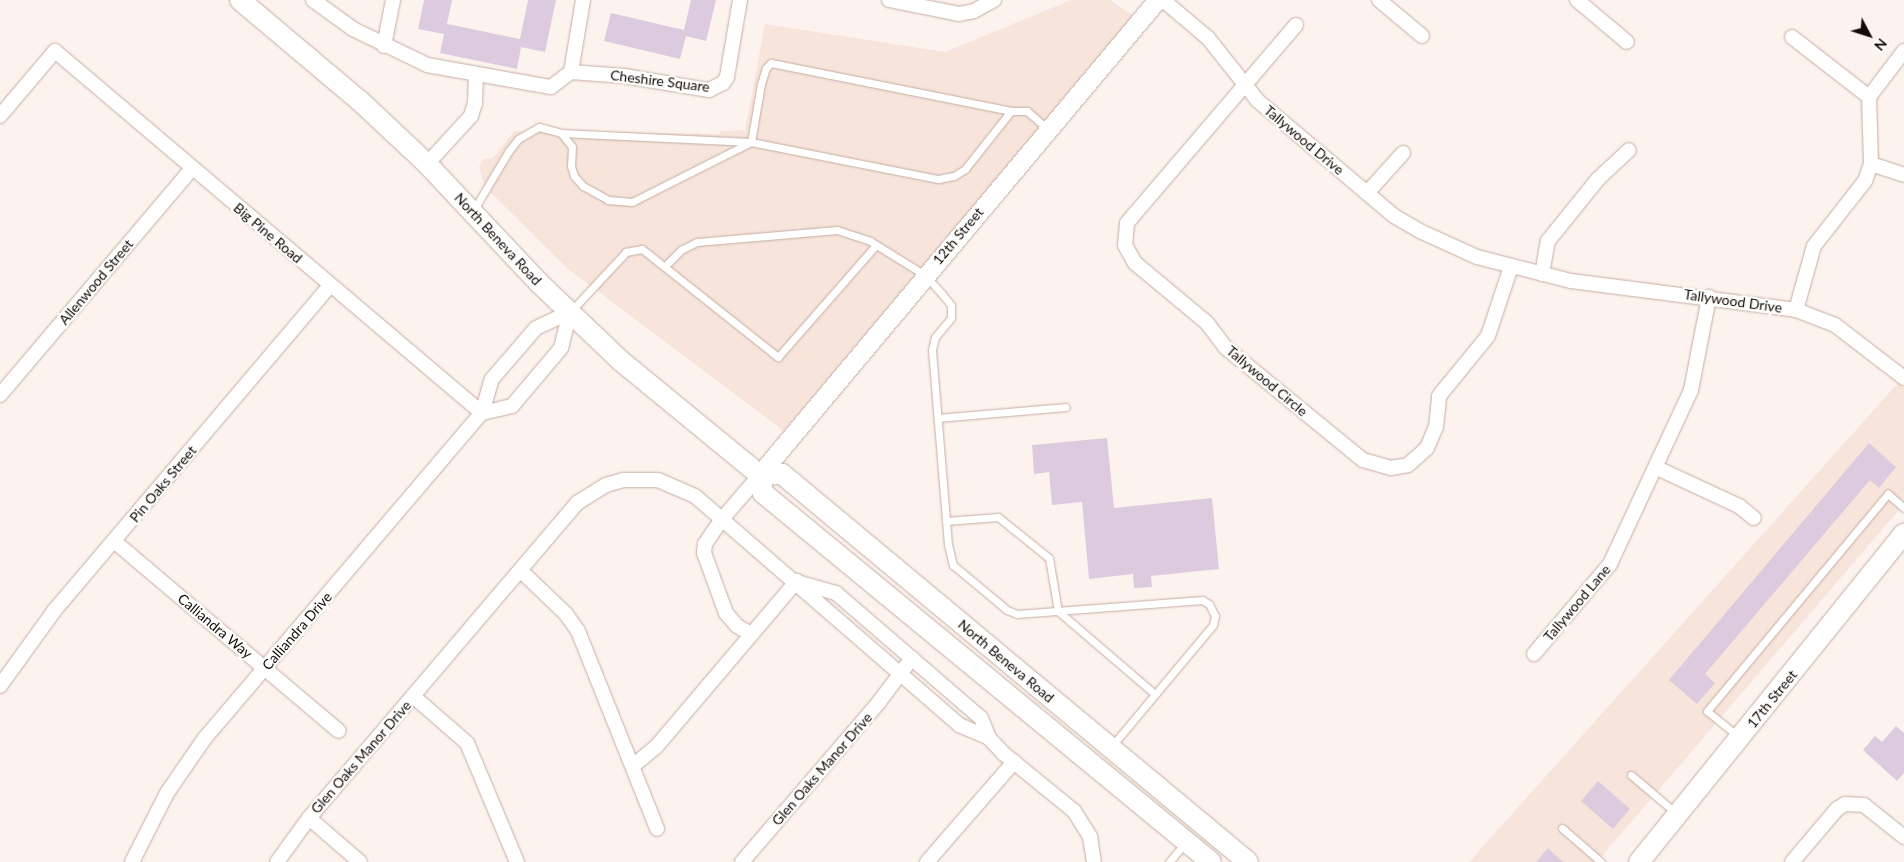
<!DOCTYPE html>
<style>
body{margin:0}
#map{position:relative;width:1904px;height:862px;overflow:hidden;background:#fdf3ee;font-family:Lato,sans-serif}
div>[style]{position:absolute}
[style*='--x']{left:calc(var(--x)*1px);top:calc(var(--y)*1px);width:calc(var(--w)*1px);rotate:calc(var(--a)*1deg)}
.built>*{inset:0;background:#f7e5dc}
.building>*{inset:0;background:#dccbde}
.roads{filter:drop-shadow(0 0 1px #c4ada2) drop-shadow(0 0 1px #c4ada2)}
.service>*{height:7px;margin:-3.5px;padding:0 3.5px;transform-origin:3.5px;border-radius:3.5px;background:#fff}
.minor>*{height:14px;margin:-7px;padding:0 7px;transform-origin:7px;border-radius:7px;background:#fff}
.tertiary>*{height:18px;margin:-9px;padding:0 9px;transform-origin:9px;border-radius:9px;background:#fff}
.secondary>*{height:20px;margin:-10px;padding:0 10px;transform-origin:10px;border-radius:10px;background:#fff}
span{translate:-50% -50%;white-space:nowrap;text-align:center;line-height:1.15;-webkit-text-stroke:4.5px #fff;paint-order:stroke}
.street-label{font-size:14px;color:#110a06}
.north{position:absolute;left:1844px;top:10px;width:50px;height:50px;-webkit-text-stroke:4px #fff;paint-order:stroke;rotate:130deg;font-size:14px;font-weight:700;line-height:20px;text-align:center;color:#110a06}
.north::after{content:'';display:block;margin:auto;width:18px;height:22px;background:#110a06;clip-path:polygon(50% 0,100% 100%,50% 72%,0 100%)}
</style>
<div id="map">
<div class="built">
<div style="clip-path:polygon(1071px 0,1110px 0,1134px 16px,784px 431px,568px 269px,485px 187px,479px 167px,483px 159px,493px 158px,514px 131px,719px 134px,721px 131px,745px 130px,765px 24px,945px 52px)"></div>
<div style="clip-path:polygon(1898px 383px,1904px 388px,1904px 504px,1597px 862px,1469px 862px)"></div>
</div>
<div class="building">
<div style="clip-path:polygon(424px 0,452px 0,447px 24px,520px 39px,528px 0,556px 0,545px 52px,521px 47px,517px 69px,440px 53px,444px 34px,418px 29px)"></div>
<div style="clip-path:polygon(691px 0,716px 0,706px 41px,686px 36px,680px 59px,604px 41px,611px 13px,684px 30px)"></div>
<div style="clip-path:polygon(1107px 438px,1114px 508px,1212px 498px,1219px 569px,1151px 576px,1152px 587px,1134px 588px,1133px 574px,1089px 579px,1082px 502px,1052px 505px,1049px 472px,1034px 474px,1032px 445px)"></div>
<div style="clip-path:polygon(1869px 443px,1896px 467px,1879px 488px,1870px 480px,1705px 674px,1715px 683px,1697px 704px,1669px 680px)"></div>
<div style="clip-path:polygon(1896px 726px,1904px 733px,1904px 773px,1897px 781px,1863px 750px,1875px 736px,1882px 742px)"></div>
<div style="clip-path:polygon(1598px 781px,1630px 809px,1613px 829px,1581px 801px)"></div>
<div style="clip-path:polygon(1548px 848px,1563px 862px,1536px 862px)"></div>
</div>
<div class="roads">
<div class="service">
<div style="--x:562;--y:134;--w:16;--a:52"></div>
<div style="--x:572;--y:147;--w:19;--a:93"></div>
<div style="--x:571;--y:166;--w:10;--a:73"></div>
<div style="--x:574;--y:176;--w:13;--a:48"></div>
<div style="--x:583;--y:186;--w:29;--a:29"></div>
<div style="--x:608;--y:200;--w:24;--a:5"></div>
<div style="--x:632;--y:202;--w:133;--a:-26.8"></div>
<div style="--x:751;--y:142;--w:191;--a:11.2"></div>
<div style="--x:938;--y:179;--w:16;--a:-11"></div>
<div style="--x:954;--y:176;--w:13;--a:-32"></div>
<div style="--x:965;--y:169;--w:74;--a:-51.6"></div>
<div style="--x:473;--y:211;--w:69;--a:-59.3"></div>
<div style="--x:508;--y:152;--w:16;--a:-52"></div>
<div style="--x:518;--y:139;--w:24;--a:-30"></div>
<div style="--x:539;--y:127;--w:23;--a:15"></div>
<div style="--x:561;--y:133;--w:190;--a:2.7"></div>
<div style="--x:751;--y:142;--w:59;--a:-80.2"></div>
<div style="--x:761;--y:84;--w:17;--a:-73"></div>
<div style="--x:766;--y:68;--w:7;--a:-45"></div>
<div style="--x:771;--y:63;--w:245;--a:11.3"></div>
<div style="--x:1011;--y:111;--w:16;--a:0"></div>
<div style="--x:1027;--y:111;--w:28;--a:41"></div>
<div style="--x:665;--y:266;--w:23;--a:-45"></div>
<div style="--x:681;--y:250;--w:18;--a:-27"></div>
<div style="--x:697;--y:242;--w:141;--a:-4.9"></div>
<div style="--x:837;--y:230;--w:35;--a:18"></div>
<div style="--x:870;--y:241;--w:65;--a:31.7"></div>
<div style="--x:925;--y:275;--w:25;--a:48"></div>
<div style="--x:942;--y:294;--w:14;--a:51"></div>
<div style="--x:951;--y:305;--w:13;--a:90"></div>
<div style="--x:951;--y:318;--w:25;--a:130"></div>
<div style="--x:935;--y:337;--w:13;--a:103"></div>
<div style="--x:932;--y:350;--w:195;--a:85.3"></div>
<div style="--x:948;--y:544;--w:22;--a:77"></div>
<div style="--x:953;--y:565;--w:70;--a:39.8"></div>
<div style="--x:1007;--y:610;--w:11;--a:22"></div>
<div style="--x:1017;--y:614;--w:186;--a:-4.3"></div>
<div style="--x:1202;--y:600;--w:8;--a:30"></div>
<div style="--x:1209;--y:604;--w:13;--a:63"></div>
<div style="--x:1215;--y:616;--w:9;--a:103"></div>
<div style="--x:1213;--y:625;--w:158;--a:129.9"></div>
<div style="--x:571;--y:311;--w:81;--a:-47"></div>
<div style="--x:626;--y:252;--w:16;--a:-11"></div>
<div style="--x:642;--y:249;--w:174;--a:38.5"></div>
<div style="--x:778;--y:357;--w:149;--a:-48.8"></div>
<div style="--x:938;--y:418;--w:128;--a:-4.9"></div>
<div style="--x:946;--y:521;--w:52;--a:-4.4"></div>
<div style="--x:998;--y:517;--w:65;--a:38.8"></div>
<div style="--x:1049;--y:558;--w:54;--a:80.4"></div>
<div style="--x:1058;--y:611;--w:128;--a:40.6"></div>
<div style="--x:1739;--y:737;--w:41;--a:-140.9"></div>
<div style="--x:1707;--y:711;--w:283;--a:-50.2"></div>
<div style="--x:1888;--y:494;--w:21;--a:41"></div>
<div style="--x:1631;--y:775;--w:59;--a:40.2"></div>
<div style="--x:1562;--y:828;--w:52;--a:41.1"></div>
<div style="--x:1169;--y:862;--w:26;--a:-50"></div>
</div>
<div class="minor">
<div style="--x:313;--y:0;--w:49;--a:35.9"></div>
<div style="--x:353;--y:29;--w:82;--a:25.9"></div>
<div style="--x:427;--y:65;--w:126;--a:10.1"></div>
<div style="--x:551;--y:87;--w:25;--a:-37"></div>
<div style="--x:571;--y:72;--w:53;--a:4.3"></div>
<div style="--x:624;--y:76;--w:86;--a:9.4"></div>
<div style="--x:709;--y:90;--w:16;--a:-27"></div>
<div style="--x:723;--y:83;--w:7;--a:-56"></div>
<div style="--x:727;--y:77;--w:78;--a:-80.4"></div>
<div style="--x:889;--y:0;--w:71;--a:11.3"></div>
<div style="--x:959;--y:14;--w:15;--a:-11"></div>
<div style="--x:974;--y:11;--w:23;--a:-29"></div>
<div style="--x:1163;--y:0;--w:59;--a:40.2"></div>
<div style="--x:1208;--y:38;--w:80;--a:51.6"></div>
<div style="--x:1258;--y:101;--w:178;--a:40.2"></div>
<div style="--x:1394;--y:216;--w:32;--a:30"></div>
<div style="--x:1422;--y:232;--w:60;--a:24.4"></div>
<div style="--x:1477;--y:257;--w:97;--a:14.3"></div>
<div style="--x:1571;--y:281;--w:227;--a:7.3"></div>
<div style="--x:1796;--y:310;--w:42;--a:21"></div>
<div style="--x:1835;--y:325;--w:87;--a:37.5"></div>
<div style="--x:1379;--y:0;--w:56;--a:39.9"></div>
<div style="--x:1577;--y:0;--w:65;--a:40"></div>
<div style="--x:1296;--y:25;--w:260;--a:130.5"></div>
<div style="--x:1127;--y:223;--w:22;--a:95"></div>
<div style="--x:1125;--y:245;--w:21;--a:61"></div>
<div style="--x:1135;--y:263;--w:94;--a:39.8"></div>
<div style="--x:1207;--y:323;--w:31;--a:53"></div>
<div style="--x:1226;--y:348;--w:177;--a:39.3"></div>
<div style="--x:1363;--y:460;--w:29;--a:16"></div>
<div style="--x:1391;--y:468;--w:17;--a:-10"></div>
<div style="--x:1408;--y:465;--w:25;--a:-42"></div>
<div style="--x:1427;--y:448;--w:23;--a:-67"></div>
<div style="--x:1436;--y:427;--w:31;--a:-84"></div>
<div style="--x:1439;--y:396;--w:77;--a:-50.8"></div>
<div style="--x:1488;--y:336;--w:73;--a:-71.6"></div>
<div style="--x:1792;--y:37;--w:98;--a:37.9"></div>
<div style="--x:384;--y:46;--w:47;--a:-78.9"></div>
<div style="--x:571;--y:72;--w:73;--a:-80.5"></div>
<div style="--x:0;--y:116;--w:85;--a:-49.8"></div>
<div style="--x:55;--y:51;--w:560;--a:40.29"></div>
<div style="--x:427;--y:164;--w:65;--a:-47.5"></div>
<div style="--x:471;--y:116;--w:14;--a:-73"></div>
<div style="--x:475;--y:103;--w:29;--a:-88"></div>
<div style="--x:1871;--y:164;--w:35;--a:18"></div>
<div style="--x:1367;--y:193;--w:54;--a:-48"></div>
<div style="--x:1542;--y:274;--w:34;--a:-80"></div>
<div style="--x:1548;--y:241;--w:80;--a:-51.1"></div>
<div style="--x:1598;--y:179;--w:42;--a:-43.1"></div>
<div style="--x:1796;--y:310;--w:66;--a:-74.3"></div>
<div style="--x:1814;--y:246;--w:83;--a:-51.9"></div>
<div style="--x:1865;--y:181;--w:18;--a:-71"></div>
<div style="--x:1871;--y:164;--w:67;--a:-91.7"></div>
<div style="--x:1869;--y:97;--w:58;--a:-52.7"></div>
<div style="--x:0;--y:395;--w:297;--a:-49.7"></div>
<div style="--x:482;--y:413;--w:31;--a:-13"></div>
<div style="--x:512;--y:406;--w:76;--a:-49.8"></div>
<div style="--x:561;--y:348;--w:37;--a:-76"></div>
<div style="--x:1657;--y:468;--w:90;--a:24.9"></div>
<div style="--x:1739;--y:506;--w:19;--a:39"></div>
<div style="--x:114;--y:541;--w:294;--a:40.2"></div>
<div style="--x:520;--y:570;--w:64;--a:43.7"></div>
<div style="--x:566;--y:614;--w:21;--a:55"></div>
<div style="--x:578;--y:631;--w:213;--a:68.2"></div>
<div style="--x:797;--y:582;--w:41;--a:15.8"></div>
<div style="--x:836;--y:593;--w:191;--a:40.8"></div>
<div style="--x:981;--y:718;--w:22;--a:68"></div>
<div style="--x:989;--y:738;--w:22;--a:47"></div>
<div style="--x:1004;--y:754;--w:90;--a:39.2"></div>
<div style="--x:1074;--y:811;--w:31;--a:58"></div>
<div style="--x:1090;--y:837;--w:25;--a:81"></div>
<div style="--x:751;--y:634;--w:16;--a:-150"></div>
<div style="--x:737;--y:626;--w:17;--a:-130"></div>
<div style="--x:726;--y:613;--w:64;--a:-110.1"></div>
<div style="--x:704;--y:553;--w:9;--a:-84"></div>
<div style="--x:705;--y:544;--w:30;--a:-56"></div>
<div style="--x:722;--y:519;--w:58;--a:-49.2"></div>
<div style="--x:1534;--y:654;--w:118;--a:-49.8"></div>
<div style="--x:1610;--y:564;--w:192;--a:-65"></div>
<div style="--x:1691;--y:390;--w:95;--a:-79"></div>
<div style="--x:0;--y:686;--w:92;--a:-54.2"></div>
<div style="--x:54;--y:611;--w:427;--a:-49.7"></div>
<div style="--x:413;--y:696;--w:72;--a:41"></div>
<div style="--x:467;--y:743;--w:129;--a:67.2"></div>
<div style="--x:633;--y:766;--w:30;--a:-40"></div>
<div style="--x:656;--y:747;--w:218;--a:-49.7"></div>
<div style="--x:309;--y:818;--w:67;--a:40.8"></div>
<div style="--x:132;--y:862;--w:77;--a:-63.1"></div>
<div style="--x:167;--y:793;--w:67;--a:-55.4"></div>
<div style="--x:205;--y:738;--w:427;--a:-49.6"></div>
<div style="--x:482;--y:413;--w:35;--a:-74"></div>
<div style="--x:492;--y:379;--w:67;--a:-49.2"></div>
<div style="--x:536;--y:328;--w:38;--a:-25"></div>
<div style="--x:277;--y:862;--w:54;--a:-54"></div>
<div style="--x:309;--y:818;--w:414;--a:-49.6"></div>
<div style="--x:577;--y:503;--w:34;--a:-32"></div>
<div style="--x:606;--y:485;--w:19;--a:-16"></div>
<div style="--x:624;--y:480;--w:34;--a:0"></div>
<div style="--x:658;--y:480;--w:40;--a:23.4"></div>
<div style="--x:695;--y:496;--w:349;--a:40.9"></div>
<div style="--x:959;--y:725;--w:33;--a:23"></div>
<div style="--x:742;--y:862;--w:211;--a:-49.4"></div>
<div style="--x:879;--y:702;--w:55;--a:-53.1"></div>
<div style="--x:927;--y:862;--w:133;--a:-49"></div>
<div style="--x:1792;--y:862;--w:70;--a:-49.7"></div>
<div style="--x:1837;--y:809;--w:9;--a:-32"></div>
<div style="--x:1845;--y:804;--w:19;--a:3"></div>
<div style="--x:1864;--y:805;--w:51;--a:38.7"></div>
</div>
<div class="tertiary">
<div style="--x:760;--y:475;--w:620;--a:-50.04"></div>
</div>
<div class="secondary">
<div style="--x:240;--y:0;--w:157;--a:40.1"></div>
<div style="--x:360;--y:101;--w:92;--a:43.2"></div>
<div style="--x:427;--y:164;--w:163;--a:46.7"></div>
<div style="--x:539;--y:283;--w:113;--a:43.6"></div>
<div style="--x:621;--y:361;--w:180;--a:39.4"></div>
<div style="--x:760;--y:475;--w:18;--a:81"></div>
<div style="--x:763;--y:493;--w:580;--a:39.48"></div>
<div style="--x:760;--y:475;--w:22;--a:-3"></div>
<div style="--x:782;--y:474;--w:606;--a:39.78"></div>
<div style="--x:1639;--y:862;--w:422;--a:-51.1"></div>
</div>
</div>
<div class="street-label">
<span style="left:660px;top:81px;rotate:7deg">Cheshire Square</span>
<span style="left:1304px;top:140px;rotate:40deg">Tallywood Drive</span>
<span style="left:268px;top:233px;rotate:40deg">Big Pine Road</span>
<span style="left:958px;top:236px;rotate:-50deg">12th Street</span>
<span style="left:498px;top:239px;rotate:47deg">North Beneva Road</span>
<span style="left:96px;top:282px;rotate:-50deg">Allenwood Street</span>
<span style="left:1733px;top:301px;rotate:8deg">Tallywood Drive</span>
<span style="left:1267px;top:381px;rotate:40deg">Tallywood Circle</span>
<span style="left:163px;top:484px;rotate:-50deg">Pin Oaks Street</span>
<span style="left:1577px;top:603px;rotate:-50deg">Tallywood Lane</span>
<span style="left:215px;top:626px;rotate:40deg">Calliandra Way</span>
<span style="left:297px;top:631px;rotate:-49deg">Calliandra Drive</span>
<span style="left:1006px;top:661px;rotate:40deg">North Beneva Road</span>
<span style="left:1772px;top:699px;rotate:-51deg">17th Street</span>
<span style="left:361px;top:757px;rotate:-49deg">Glen Oaks Manor Drive</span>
<span style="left:822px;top:769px;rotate:-49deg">Glen Oaks Manor Drive</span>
</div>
<div class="north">N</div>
</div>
